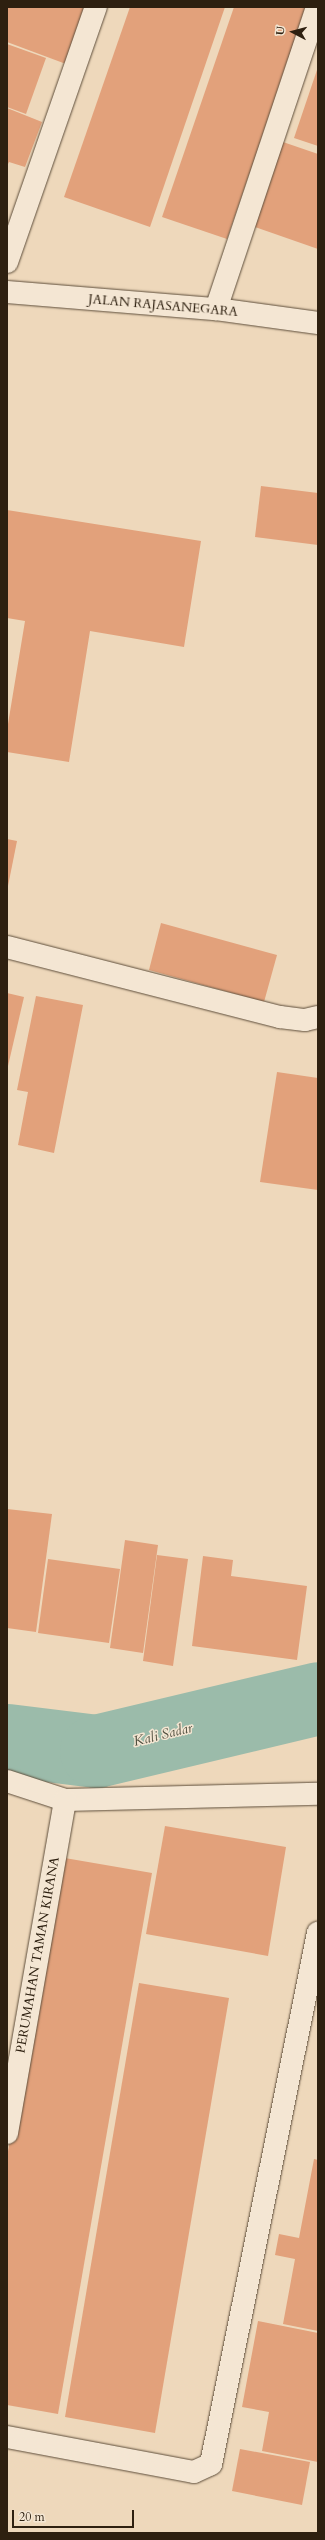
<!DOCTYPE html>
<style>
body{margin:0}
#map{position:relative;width:325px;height:2540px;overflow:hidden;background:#eed8bb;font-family:Cardo,serif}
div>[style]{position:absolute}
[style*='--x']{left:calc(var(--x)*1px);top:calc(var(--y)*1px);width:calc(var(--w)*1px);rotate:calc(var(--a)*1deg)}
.river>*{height:73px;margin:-36.5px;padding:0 36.5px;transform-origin:36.5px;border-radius:36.5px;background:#9bbbaa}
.building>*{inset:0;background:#e2a17b}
.roads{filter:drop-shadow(0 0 1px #5e4e3b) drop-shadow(0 0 1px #5e4e3b)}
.minor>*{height:22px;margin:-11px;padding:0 11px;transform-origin:11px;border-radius:11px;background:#f4e6d3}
span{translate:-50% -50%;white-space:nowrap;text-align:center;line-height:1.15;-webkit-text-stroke:3px #f4e6d3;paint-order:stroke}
.street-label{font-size:13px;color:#2e2010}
.water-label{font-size:14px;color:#4f4e3e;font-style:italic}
.frame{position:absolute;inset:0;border:8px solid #2e2010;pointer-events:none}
.north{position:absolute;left:273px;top:12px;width:40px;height:40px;-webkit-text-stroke:3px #f4e6d3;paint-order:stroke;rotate:276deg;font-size:11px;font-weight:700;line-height:16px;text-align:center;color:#2e2010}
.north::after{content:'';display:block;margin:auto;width:14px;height:18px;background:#2e2010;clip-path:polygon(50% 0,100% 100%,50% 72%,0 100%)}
.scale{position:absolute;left:12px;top:2510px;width:122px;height:18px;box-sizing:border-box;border:2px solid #2e2010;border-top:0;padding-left:5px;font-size:12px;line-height:14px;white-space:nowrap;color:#2e2010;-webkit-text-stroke:3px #f4e6d3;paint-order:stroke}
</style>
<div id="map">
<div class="river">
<div style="--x:7;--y:1740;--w:90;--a:7"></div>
<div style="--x:96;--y:1751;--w:228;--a:-13.4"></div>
</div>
<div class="building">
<div style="clip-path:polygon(7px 7px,87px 7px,66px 64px,7px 42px)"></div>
<div style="clip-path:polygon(130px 7px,225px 7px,150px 227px,64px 197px)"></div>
<div style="clip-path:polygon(234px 7px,307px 7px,227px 239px,162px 217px)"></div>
<div style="clip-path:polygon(7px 44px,46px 58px,26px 114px,7px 107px)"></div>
<div style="clip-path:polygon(318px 67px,318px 146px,294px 138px)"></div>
<div style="clip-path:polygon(7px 108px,42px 122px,25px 167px,9px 162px,7px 166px)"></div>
<div style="clip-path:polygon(283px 142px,318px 154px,318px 249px,255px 227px)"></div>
<div style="clip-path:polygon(261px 486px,318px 493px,318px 545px,255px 537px)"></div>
<div style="clip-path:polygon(7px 510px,201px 541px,184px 647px,90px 631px,69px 762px,7px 752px,7px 730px,25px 621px,7px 618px)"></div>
<div style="clip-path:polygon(7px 839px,17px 841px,8px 886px,7px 886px)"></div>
<div style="clip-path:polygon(161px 923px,277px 955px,264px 1002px,149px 970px)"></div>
<div style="clip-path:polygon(7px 993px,24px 997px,8px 1066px,7px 1066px)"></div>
<div style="clip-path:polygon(36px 996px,83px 1005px,54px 1153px,18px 1145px,28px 1092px,17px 1090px)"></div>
<div style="clip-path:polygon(277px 1072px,318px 1078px,318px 1190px,260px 1182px)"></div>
<div style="clip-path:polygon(7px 1509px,52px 1514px,36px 1632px,7px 1628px)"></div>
<div style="clip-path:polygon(125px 1540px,158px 1545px,143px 1653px,110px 1648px)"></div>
<div style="clip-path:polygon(157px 1555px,188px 1559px,173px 1666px,143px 1661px)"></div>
<div style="clip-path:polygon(203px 1556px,233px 1560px,231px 1576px,307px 1586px,297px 1660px,192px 1646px)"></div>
<div style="clip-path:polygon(48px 1559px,120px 1569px,109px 1643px,38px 1633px)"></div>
<div style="clip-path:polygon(165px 1826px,286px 1847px,268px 1956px,146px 1934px)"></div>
<div style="clip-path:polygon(59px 1857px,152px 1873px,58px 2414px,7px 2405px,7px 2157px)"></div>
<div style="clip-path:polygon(139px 1983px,229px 1998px,155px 2433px,65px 2417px)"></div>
<div style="clip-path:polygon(314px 2159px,318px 2160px,318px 2331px,283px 2324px,295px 2259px,275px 2255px,279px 2234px,299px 2238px)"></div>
<div style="clip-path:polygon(258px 2321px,318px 2333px,318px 2462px,262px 2451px,269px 2412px,242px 2407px)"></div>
<div style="clip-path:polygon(240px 2449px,310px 2462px,302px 2505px,232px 2491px)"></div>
</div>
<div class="roads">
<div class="minor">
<div style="--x:7;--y:262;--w:270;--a:-70.8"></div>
<div style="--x:7;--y:292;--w:210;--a:4.7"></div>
<div style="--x:216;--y:309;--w:103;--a:7.8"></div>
<div style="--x:216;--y:309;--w:318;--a:-71.5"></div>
<div style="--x:7;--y:947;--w:282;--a:14.4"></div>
<div style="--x:280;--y:1017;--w:25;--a:7"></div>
<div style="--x:305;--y:1020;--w:13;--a:-13"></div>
<div style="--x:7;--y:1781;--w:61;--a:18.1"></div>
<div style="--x:65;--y:1800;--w:253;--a:-1.4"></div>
<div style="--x:7;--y:2133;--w:338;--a:-80.1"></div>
<div style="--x:7;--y:2437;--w:190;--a:10.6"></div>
<div style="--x:194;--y:2472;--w:19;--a:-25"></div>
<div style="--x:211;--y:2464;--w:542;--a:-78.61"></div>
</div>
</div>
<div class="street-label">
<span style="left:163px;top:306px;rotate:5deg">JALAN RAJASANEGARA</span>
<span style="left:38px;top:1955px;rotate:-80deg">PERUMAHAN TAMAN KIRANA</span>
</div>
<div class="water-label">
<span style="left:163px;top:1735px;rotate:-14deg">Kali Sadar</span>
</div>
<div class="frame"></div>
<div class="north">U</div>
<div class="scale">20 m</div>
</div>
